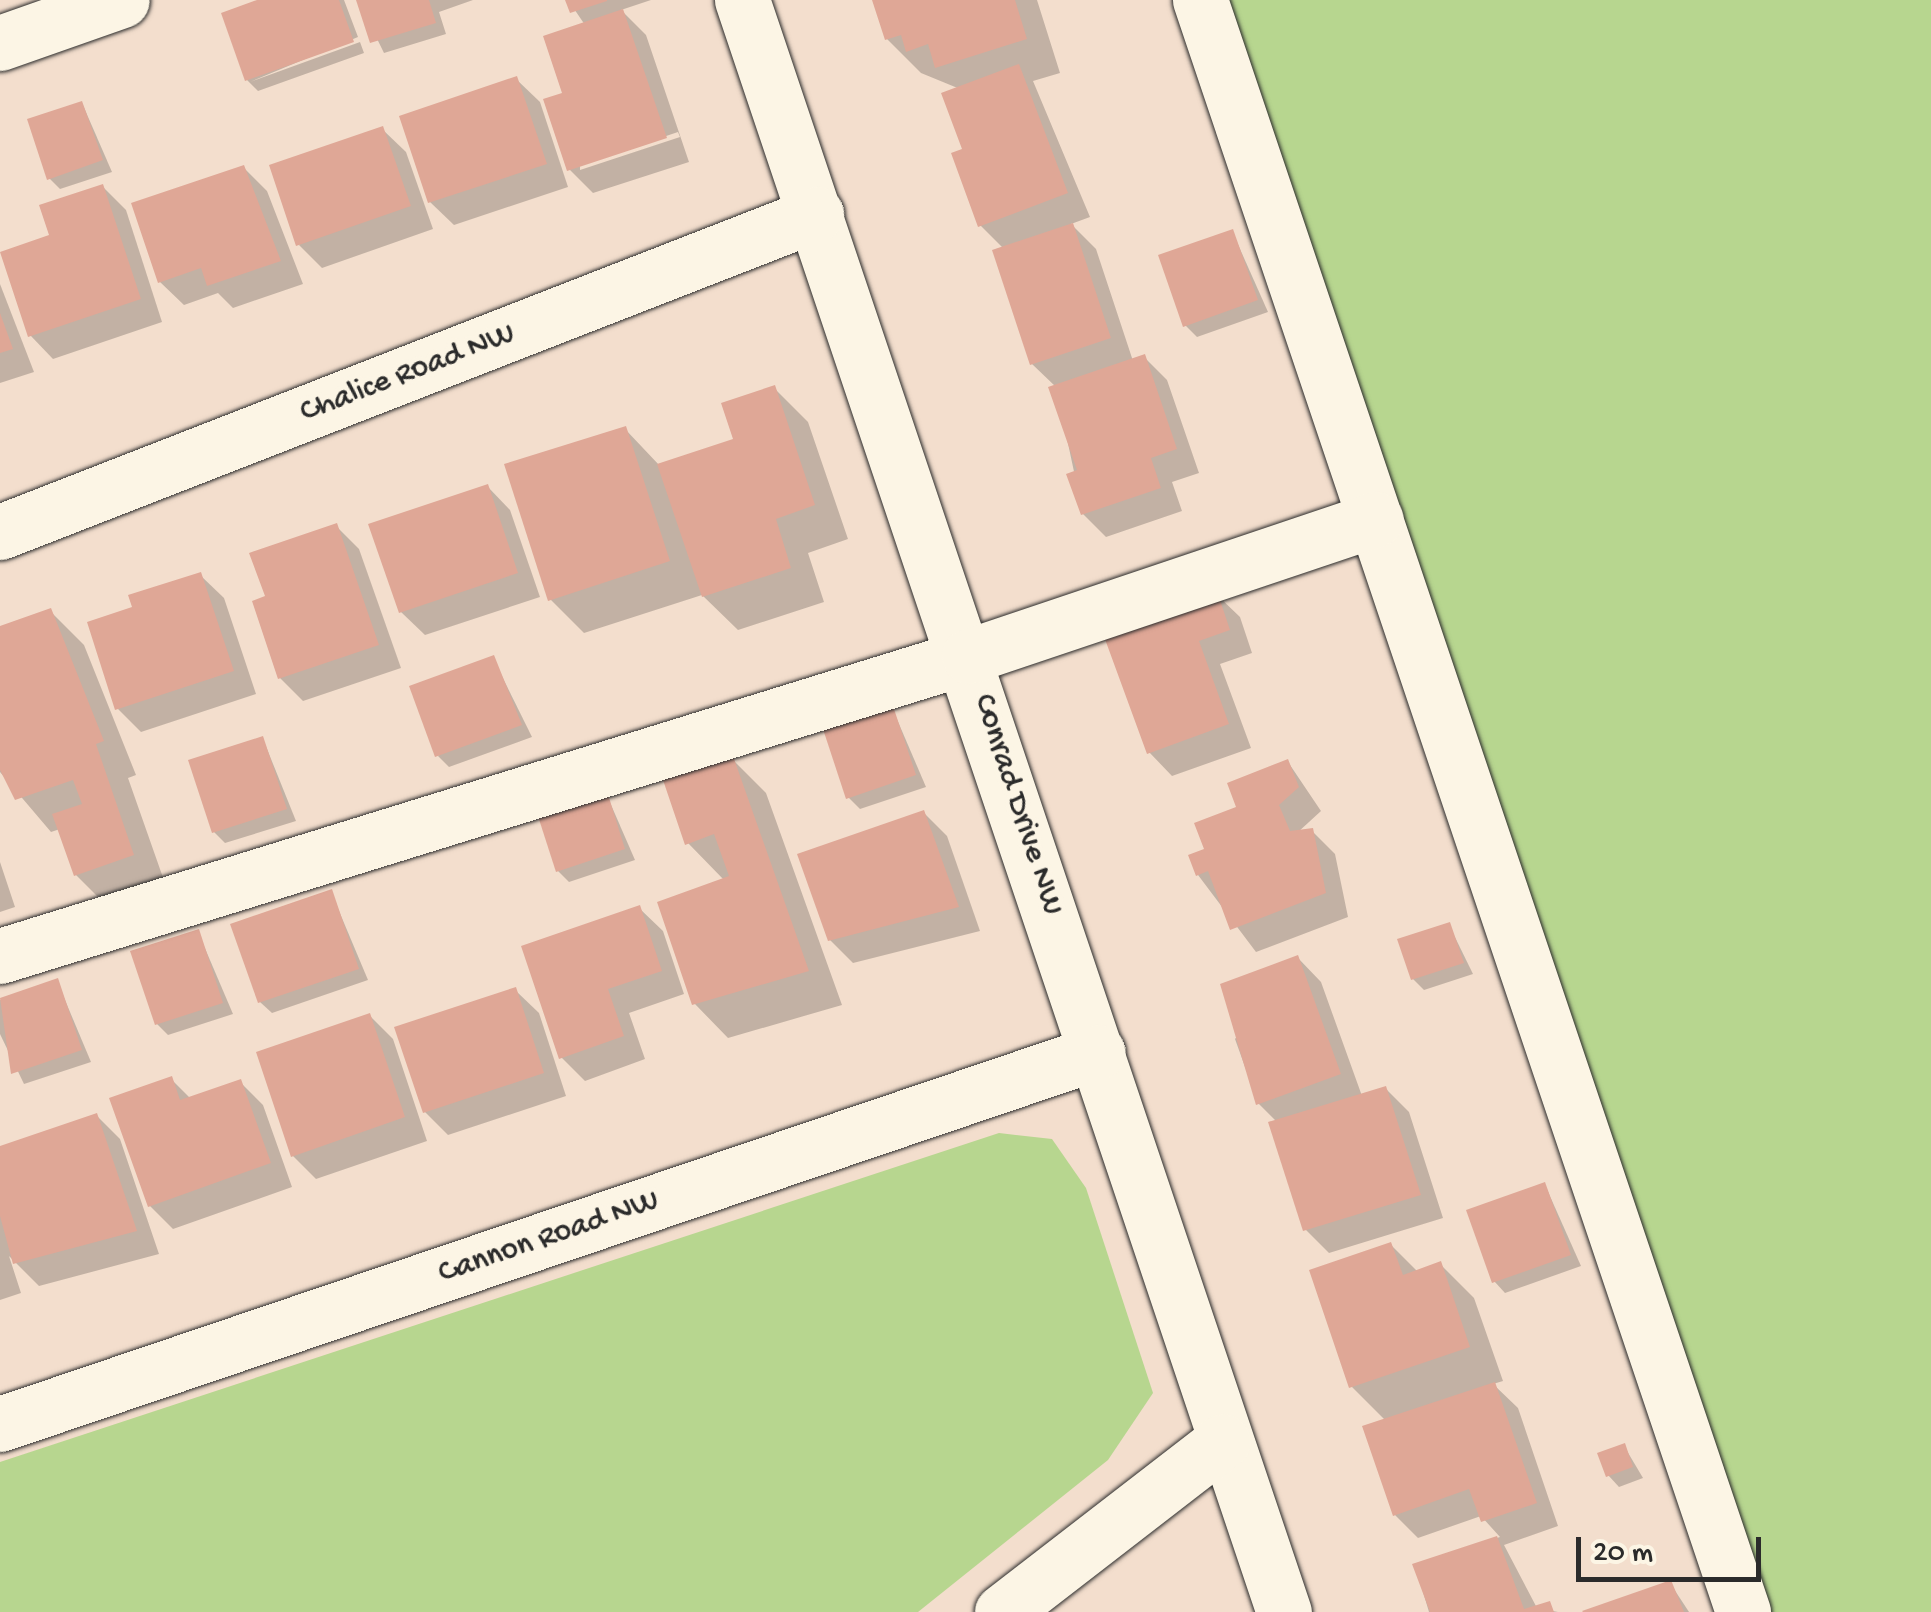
<!DOCTYPE html>
<style>
body{margin:0}
#map{position:relative;width:1931px;height:1612px;overflow:hidden;background:#f3decd;font-family:"Gochi Hand",sans-serif}
div>[style]{position:absolute}
[style*='--x']{left:calc(var(--x)*1px);top:calc(var(--y)*1px);width:calc(var(--w)*1px);rotate:calc(var(--a)*1deg)}
.green>*{inset:0;background:#b7d68f}
.shadow>*{inset:0;background:#0003}
.building>*{inset:0;background:#dfa796}
.roads{filter:drop-shadow(0 0 2px #2b2b2b) drop-shadow(0 0 2px #2b2b2b)}
.minor>*{height:55px;margin:-27.5px;padding:0 27.5px;transform-origin:27.5px;border-radius:27.5px;background:#fcf5e5}
span{translate:-50% -50%;white-space:nowrap;text-align:center;line-height:1.15;-webkit-text-stroke:9px #fcf5e5;paint-order:stroke}
.street-label{font-size:32px;color:#2b2b2b}
.scale{position:absolute;left:1576px;top:1537px;width:185px;height:45px;box-sizing:border-box;border:5px solid #2b2b2b;border-top:0;padding-left:12px;font-size:30px;line-height:35px;white-space:nowrap;color:#2b2b2b;-webkit-text-stroke:8px #fcf5e5;paint-order:stroke}
</style>
<div id="map">
<div class="green">
<div style="clip-path:polygon(1220px 0,1931px 0,1931px 1612px,1769px 1612px)"></div>
<div style="clip-path:polygon(999px 1133px,1052px 1139px,1086px 1188px,1153px 1393px,1108px 1460px,918px 1612px,0 1612px,0 1462px)"></div>
</div>
<div class="shadow">
<div style="clip-path:polygon(265px 0,344px 0,358px 37px,250px 82px,360px 42px,364px 53px,258px 91px,247px 80px)"></div>
<div style="clip-path:polygon(358px 0,473px 0,439px 12px,446px 34px,384px 53px)"></div>
<div style="clip-path:polygon(evenodd,568px 0,651px 0,621px 10px,646px 35px,689px 162px,593px 193px,570px 170px,565px 95px,585px 25px,568px 0,678px 132px,680px 137px,580px 170px,580px 165px,678px 132px)"></div>
<div style="clip-path:polygon(875px 0,1037px 0,1060px 73px,1033px 81px,1090px 217px,1071px 224px,1096px 249px,1133px 361px,1144px 357px,1167px 380px,1199px 473px,1172px 482px,1182px 511px,1106px 537px,1083px 514px,1056px 387px,1032px 364px,1003px 248px,981px 226px,960px 89px,921px 73px,887px 39px)"></div>
<div style="clip-path:polygon(516px 79px,540px 102px,568px 187px,454px 225px,430px 202px)"></div>
<div style="clip-path:polygon(82px 103px,112px 172px,60px 189px,49px 178px)"></div>
<div style="clip-path:polygon(382px 129px,406px 152px,433px 229px,322px 268px,299px 245px)"></div>
<div style="clip-path:polygon(244px 168px,267px 191px,303px 284px,233px 308px,218px 293px,184px 305px,160px 282px)"></div>
<div style="clip-path:polygon(103px 187px,126px 210px,162px 322px,53px 359px,30px 335px,53px 237px)"></div>
<div style="clip-path:polygon(1232px 231px,1268px 312px,1197px 337px,1185px 325px)"></div>
<div style="clip-path:polygon(0 284px,34px 372px,0 383px)"></div>
<div style="clip-path:polygon(774px 388px,808px 422px,848px 539px,808px 553px,824px 602px,738px 630px,702px 595px,584px 633px,550px 599px,625px 429px,660px 466px,737px 440px)"></div>
<div style="clip-path:polygon(487px 486px,510px 510px,540px 597px,425px 635px,401px 612px)"></div>
<div style="clip-path:polygon(336px 526px,359px 549px,401px 668px,303px 701px,280px 678px,268px 598px)"></div>
<div style="clip-path:polygon(200px 575px,224px 598px,256px 694px,141px 732px,118px 709px,135px 609px)"></div>
<div style="clip-path:polygon(1216px 594px,1240px 617px,1252px 653px,1220px 664px,1251px 748px,1172px 776px,1149px 752px)"></div>
<div style="clip-path:polygon(50px 611px,84px 645px,136px 775px,128px 778px,167px 889px,110px 909px,76px 875px,60px 829px,51px 832px,0 772px,0 629px)"></div>
<div style="clip-path:polygon(493px 658px,532px 737px,449px 767px,438px 756px)"></div>
<div style="clip-path:polygon(890px 703px,926px 787px,860px 809px,848px 797px)"></div>
<div style="clip-path:polygon(263px 739px,296px 821px,225px 843px,214px 832px)"></div>
<div style="clip-path:polygon(732px 759px,766px 793px,842px 1005px,728px 1038px,694px 1003px,724px 880px,688px 843px)"></div>
<div style="clip-path:polygon(1288px 762px,1321px 811px,1297px 833px,1312px 831px,1335px 854px,1348px 917px,1256px 952px,1198px 875px,1239px 809px)"></div>
<div style="clip-path:polygon(605px 791px,635px 860px,569px 882px,558px 871px)"></div>
<div style="clip-path:polygon(924px 813px,947px 836px,980px 931px,853px 963px,830px 940px)"></div>
<div style="clip-path:polygon(0 862px,15px 907px,0 912px)"></div>
<div style="clip-path:polygon(331px 892px,368px 980px,272px 1013px,260px 1002px)"></div>
<div style="clip-path:polygon(639px 908px,663px 931px,684px 994px,629px 1013px,645px 1059px,585px 1081px,561px 1057px)"></div>
<div style="clip-path:polygon(1449px 925px,1473px 974px,1424px 990px,1413px 979px)"></div>
<div style="clip-path:polygon(198px 932px,233px 1014px,168px 1035px,157px 1024px)"></div>
<div style="clip-path:polygon(1298px 958px,1321px 982px,1362px 1096px,1385px 1088px,1409px 1112px,1443px 1218px,1329px 1253px,1306px 1230px,1277px 1122px,1258px 1103px,1235px 1039px)"></div>
<div style="clip-path:polygon(57px 981px,91px 1062px,24px 1084px,0 1034px,0 1000px)"></div>
<div style="clip-path:polygon(515px 990px,539px 1013px,566px 1096px,448px 1135px,425px 1112px)"></div>
<div style="clip-path:polygon(370px 1016px,393px 1039px,427px 1141px,316px 1179px,293px 1156px)"></div>
<div style="clip-path:polygon(171px 1079px,191px 1099px,240px 1082px,263px 1105px,292px 1187px,173px 1229px,150px 1206px)"></div>
<div style="clip-path:polygon(97px 1116px,120px 1139px,159px 1254px,39px 1286px,9px 1256px,21px 1293px,0 1300px,0 1149px)"></div>
<div style="clip-path:polygon(1545px 1185px,1581px 1266px,1505px 1293px,1494px 1281px)"></div>
<div style="clip-path:polygon(1391px 1245px,1418px 1272px,1440px 1264px,1474px 1298px,1503px 1381px,1493px 1384px,1518px 1408px,1558px 1526px,1504px 1545px,1537px 1608px,1558px 1612px,1429px 1612px,1415px 1565px,1500px 1537px,1481px 1516px,1418px 1538px,1395px 1515px,1386px 1421px,1352px 1387px)"></div>
<div style="clip-path:polygon(1624px 1446px,1643px 1478px,1619px 1487px,1608px 1475px)"></div>
<div style="clip-path:polygon(1670px 1583px,1689px 1612px,1588px 1612px)"></div>
</div>
<div class="building">
<div style="clip-path:polygon(257px 0,339px 0,354px 42px,245px 81px,221px 13px)"></div>
<div style="clip-path:polygon(356px 0,429px 0,436px 23px,370px 43px)"></div>
<div style="clip-path:polygon(565px 0,607px 0,607px 1px,570px 13px)"></div>
<div style="clip-path:polygon(872px 0,1015px 0,1027px 39px,935px 68px,928px 44px,906px 52px,901px 35px,885px 40px)"></div>
<div style="clip-path:polygon(623px 9px,667px 138px,567px 171px,543px 99px,562px 93px,543px 36px)"></div>
<div style="clip-path:polygon(1019px 64px,1068px 193px,978px 227px,951px 153px,962px 149px,941px 93px)"></div>
<div style="clip-path:polygon(517px 76px,547px 164px,428px 203px,399px 116px)"></div>
<div style="clip-path:polygon(82px 101px,103px 160px,47px 180px,27px 119px)"></div>
<div style="clip-path:polygon(383px 126px,411px 206px,296px 246px,269px 165px)"></div>
<div style="clip-path:polygon(244px 165px,281px 261px,207px 286px,201px 268px,158px 283px,131px 203px)"></div>
<div style="clip-path:polygon(103px 184px,141px 299px,28px 337px,0 252px,49px 235px,39px 205px)"></div>
<div style="clip-path:polygon(1073px 223px,1111px 338px,1030px 365px,992px 250px)"></div>
<div style="clip-path:polygon(1233px 229px,1258px 300px,1183px 327px,1158px 255px)"></div>
<div style="clip-path:polygon(0 313px,13px 349px,0 353px)"></div>
<div style="clip-path:polygon(1145px 354px,1177px 449px,1151px 458px,1161px 488px,1081px 515px,1066px 474px,1077px 470px,1048px 387px)"></div>
<div style="clip-path:polygon(775px 385px,815px 505px,776px 519px,791px 568px,702px 597px,657px 464px,733px 439px,721px 403px)"></div>
<div style="clip-path:polygon(626px 426px,670px 561px,548px 601px,504px 464px)"></div>
<div style="clip-path:polygon(488px 484px,518px 573px,399px 613px,368px 524px)"></div>
<div style="clip-path:polygon(337px 523px,379px 645px,278px 679px,252px 601px,265px 596px,249px 553px)"></div>
<div style="clip-path:polygon(201px 572px,234px 671px,115px 710px,87px 622px,132px 607px,128px 595px)"></div>
<div style="clip-path:polygon(1217px 591px,1230px 630px,1199px 641px,1229px 724px,1147px 754px,1102px 631px)"></div>
<div style="clip-path:polygon(51px 608px,104px 741px,96px 744px,134px 855px,74px 876px,52px 814px,82px 804px,73px 780px,15px 800px,0 770px,0 626px)"></div>
<div style="clip-path:polygon(494px 655px,522px 725px,435px 757px,409px 686px)"></div>
<div style="clip-path:polygon(891px 700px,916px 775px,846px 799px,821px 723px)"></div>
<div style="clip-path:polygon(263px 736px,287px 809px,212px 833px,188px 760px)"></div>
<div style="clip-path:polygon(733px 756px,809px 971px,692px 1005px,657px 902px,729px 876px,714px 834px,685px 845px,663px 780px)"></div>
<div style="clip-path:polygon(1288px 759px,1299px 787px,1279px 805px,1290px 831px,1313px 828px,1326px 893px,1230px 930px,1208px 871px,1196px 876px,1188px 855px,1204px 849px,1194px 823px,1236px 807px,1227px 783px)"></div>
<div style="clip-path:polygon(606px 788px,625px 849px,556px 872px,536px 810px)"></div>
<div style="clip-path:polygon(924px 810px,959px 907px,828px 941px,797px 854px)"></div>
<div style="clip-path:polygon(332px 889px,359px 969px,258px 1003px,230px 924px)"></div>
<div style="clip-path:polygon(640px 905px,662px 971px,608px 989px,624px 1036px,559px 1059px,521px 946px)"></div>
<div style="clip-path:polygon(1450px 922px,1464px 963px,1411px 980px,1397px 939px)"></div>
<div style="clip-path:polygon(199px 929px,223px 1003px,155px 1025px,130px 951px)"></div>
<div style="clip-path:polygon(1298px 955px,1341px 1074px,1256px 1105px,1220px 984px)"></div>
<div style="clip-path:polygon(58px 978px,82px 1050px,11px 1074px,0 998px)"></div>
<div style="clip-path:polygon(516px 987px,544px 1073px,423px 1113px,394px 1027px)"></div>
<div style="clip-path:polygon(370px 1013px,405px 1117px,291px 1157px,256px 1052px)"></div>
<div style="clip-path:polygon(172px 1076px,180px 1100px,241px 1079px,271px 1163px,148px 1207px,109px 1098px)"></div>
<div style="clip-path:polygon(1386px 1086px,1421px 1195px,1303px 1231px,1268px 1122px)"></div>
<div style="clip-path:polygon(97px 1113px,137px 1231px,13px 1264px,0 1216px,0 1146px)"></div>
<div style="clip-path:polygon(1545px 1182px,1571px 1255px,1492px 1283px,1466px 1210px)"></div>
<div style="clip-path:polygon(1391px 1242px,1403px 1275px,1441px 1261px,1470px 1347px,1349px 1388px,1309px 1270px)"></div>
<div style="clip-path:polygon(1495px 1382px,1537px 1503px,1481px 1522px,1469px 1489px,1393px 1516px,1362px 1426px)"></div>
<div style="clip-path:polygon(1625px 1443px,1633px 1467px,1606px 1477px,1597px 1453px)"></div>
<div style="clip-path:polygon(1497px 1536px,1524px 1609px,1550px 1601px,1554px 1612px,1430px 1612px,1412px 1564px)"></div>
<div style="clip-path:polygon(1671px 1580px,1684px 1612px,1583px 1612px,1582px 1611px)"></div>
</div>
<div class="roads">
<div class="minor">
<div style="--x:742;--y:0;--w:1701;--a:71.42"></div>
<div style="--x:1200;--y:0;--w:1701;--a:71.38"></div>
<div style="--x:0;--y:43;--w:129;--a:-19.4"></div>
<div style="--x:0;--y:532;--w:876;--a:-21.29"></div>
<div style="--x:0;--y:956;--w:1014;--a:-17.2"></div>
<div style="--x:969;--y:656;--w:429;--a:-18.6"></div>
<div style="--x:0;--y:1424;--w:1159;--a:-18.72"></div>
<div style="--x:1002;--y:1612;--w:279;--a:-37.7"></div>
</div>
</div>
<div class="street-label">
<span style="left:408px;top:374px;rotate:-21deg">Chalice Road NW</span>
<span style="left:1017px;top:805px;rotate:72deg">Conrad Drive NW</span>
<span style="left:549px;top:1238px;rotate:-19deg">Cannon Road NW</span>
</div>
<div class="scale">20 m</div>
</div>
